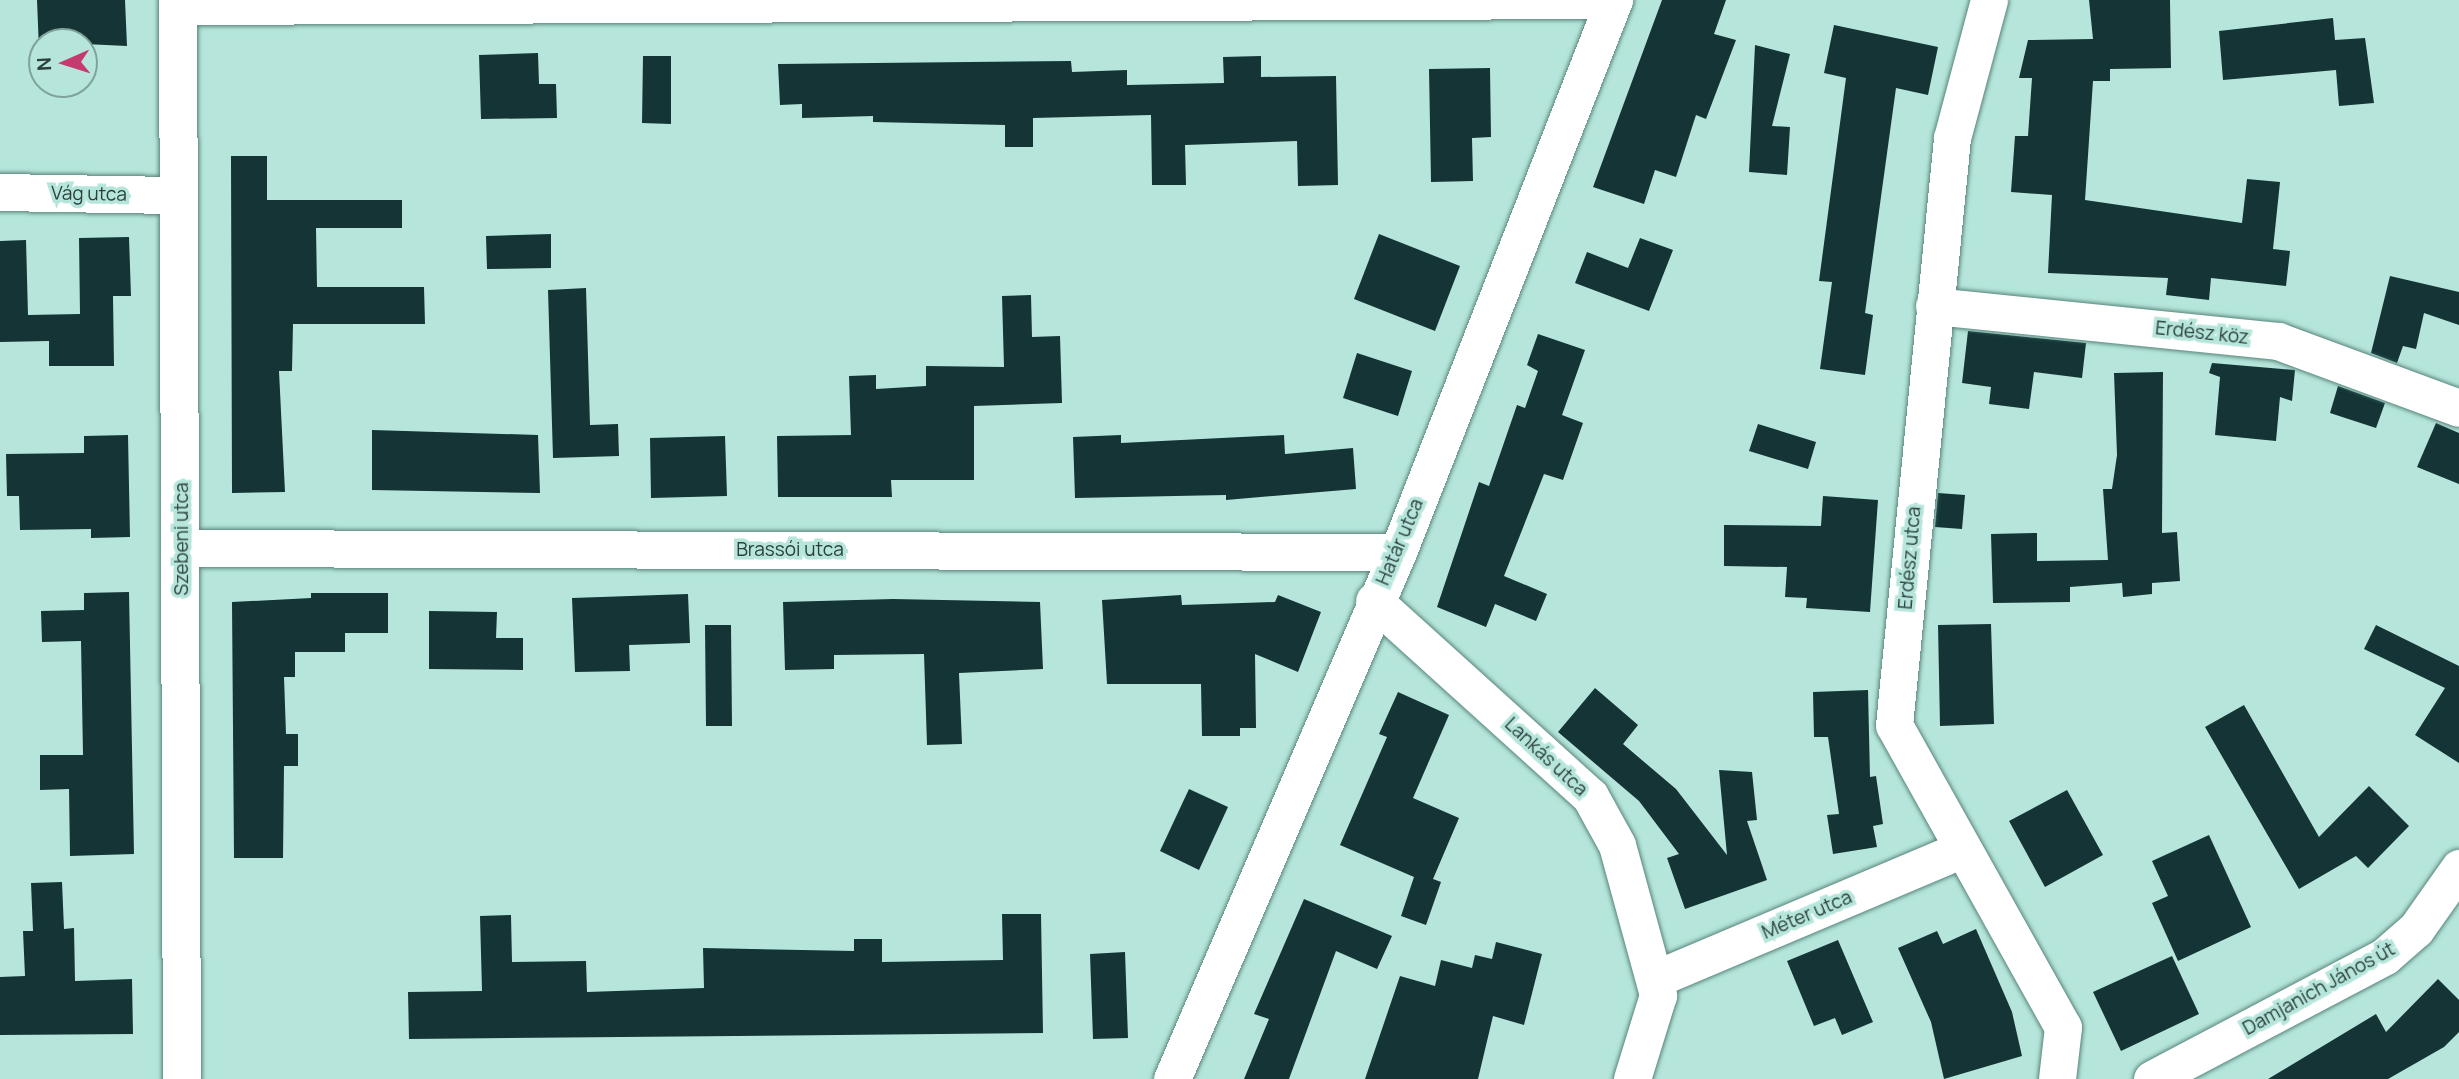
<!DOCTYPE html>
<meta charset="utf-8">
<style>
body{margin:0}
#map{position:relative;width:2459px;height:1079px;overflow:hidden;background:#b6e6db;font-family:Manrope,sans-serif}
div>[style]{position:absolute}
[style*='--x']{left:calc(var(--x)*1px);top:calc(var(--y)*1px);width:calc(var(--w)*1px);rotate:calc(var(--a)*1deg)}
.building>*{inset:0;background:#143436}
.roads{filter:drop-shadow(0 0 2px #58847b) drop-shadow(0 0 2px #58847b)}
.minor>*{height:37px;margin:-18.5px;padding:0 18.5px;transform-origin:18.5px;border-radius:18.5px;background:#fff}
.tertiary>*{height:38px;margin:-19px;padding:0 19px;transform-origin:19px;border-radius:19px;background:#fff}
span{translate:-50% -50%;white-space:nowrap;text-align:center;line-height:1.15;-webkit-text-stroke:7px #b6e6db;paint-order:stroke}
.street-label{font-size:19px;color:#2c3f3c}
.north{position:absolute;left:28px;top:28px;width:70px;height:70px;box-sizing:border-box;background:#b6e6db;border:2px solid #7fa39b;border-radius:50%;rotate:267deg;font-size:19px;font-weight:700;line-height:28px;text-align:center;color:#2c3f3c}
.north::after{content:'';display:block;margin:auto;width:24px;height:32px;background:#c53a71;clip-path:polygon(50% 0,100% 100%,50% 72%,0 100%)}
</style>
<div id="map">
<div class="building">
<div style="clip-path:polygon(37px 0,125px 0,127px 46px,42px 42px,39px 50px)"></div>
<div style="clip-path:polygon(1662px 0,1726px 0,1714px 34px,1736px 40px,1706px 119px,1696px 115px,1676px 177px,1655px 170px,1644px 204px,1593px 187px)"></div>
<div style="clip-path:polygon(2089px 0,2170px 0,2171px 68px,2110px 69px,2110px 81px,2093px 81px,2085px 200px,2242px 223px,2247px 179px,2280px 182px,2273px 249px,2290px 251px,2286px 286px,2211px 278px,2209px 300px,2166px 295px,2168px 278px,2048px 273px,2052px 195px,2011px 192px,2015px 136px,2028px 136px,2032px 78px,2019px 78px,2028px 40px,2093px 39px)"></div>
<div style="clip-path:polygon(2333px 18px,2335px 40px,2365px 38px,2374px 103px,2339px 106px,2336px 70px,2223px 80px,2219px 31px)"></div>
<div style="clip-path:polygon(1834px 25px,1938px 47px,1928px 95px,1896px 88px,1865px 313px,1873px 315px,1865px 375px,1820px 369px,1832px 282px,1819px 281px,1846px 78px,1824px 73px)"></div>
<div style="clip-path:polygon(1755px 45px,1790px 54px,1772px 126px,1790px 127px,1787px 175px,1749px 172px)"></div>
<div style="clip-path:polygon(538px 53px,539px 84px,556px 84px,557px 118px,481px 119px,479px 55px)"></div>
<div style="clip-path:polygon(643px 56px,671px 56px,671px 124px,642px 123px)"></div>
<div style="clip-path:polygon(1261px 56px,1261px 77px,1336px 76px,1338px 185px,1298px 186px,1297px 141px,1185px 145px,1186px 185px,1152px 185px,1151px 115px,1033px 118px,1033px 147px,1005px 147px,1005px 125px,873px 122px,873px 116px,802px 118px,802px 104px,780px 105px,778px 64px,1071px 61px,1072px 72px,1127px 70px,1127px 85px,1224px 83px,1223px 57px)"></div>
<div style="clip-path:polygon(1490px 68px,1491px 137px,1472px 138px,1473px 181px,1431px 182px,1429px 69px)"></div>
<div style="clip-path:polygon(231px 156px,267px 156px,267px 200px,402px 200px,402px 228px,316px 228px,317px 287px,424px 287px,425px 324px,293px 324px,292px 371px,279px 371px,285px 492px,232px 493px)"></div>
<div style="clip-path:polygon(551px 234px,551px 268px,487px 269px,486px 236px)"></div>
<div style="clip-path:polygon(1379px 234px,1460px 266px,1435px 331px,1354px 299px)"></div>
<div style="clip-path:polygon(129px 237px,131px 296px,113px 296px,114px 366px,49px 366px,49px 341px,0 342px,0 241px,26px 240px,28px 315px,80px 314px,79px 238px)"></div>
<div style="clip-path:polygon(1640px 238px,1673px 250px,1649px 311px,1575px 283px,1587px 252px,1628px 268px)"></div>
<div style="clip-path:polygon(2390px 276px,2459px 292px,2459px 325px,2424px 313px,2416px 349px,2403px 346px,2397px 363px,2371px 353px)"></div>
<div style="clip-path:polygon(586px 288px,590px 425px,618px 424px,619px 456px,553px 458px,548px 290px)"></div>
<div style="clip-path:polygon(1031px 295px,1032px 337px,1060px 336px,1062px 403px,974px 406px,974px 480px,891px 480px,892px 497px,778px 497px,777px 436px,851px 435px,849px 376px,876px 375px,876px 389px,926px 386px,926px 366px,1004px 367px,1002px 296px)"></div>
<div style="clip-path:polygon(1968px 331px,2086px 343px,2082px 378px,2034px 372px,2029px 409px,1989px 404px,1991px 387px,1962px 383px)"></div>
<div style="clip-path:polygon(1538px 334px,1585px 350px,1562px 415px,1583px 423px,1563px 480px,1544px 474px,1504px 576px,1547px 594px,1536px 621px,1495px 604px,1486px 627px,1437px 607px,1479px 482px,1489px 486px,1517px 405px,1525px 408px,1538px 371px,1527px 365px)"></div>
<div style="clip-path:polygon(1357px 353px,1412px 371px,1398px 416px,1343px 398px)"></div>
<div style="clip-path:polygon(2212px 363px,2295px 370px,2292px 401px,2280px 397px,2276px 441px,2215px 435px,2220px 377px,2209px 373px)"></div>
<div style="clip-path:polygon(2163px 372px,2162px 533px,2177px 532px,2180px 581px,2152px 583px,2152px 594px,2123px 597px,2122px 583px,2070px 587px,2070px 602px,1993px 603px,1991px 534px,2037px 533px,2037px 561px,2108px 560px,2103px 489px,2112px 489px,2117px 455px,2114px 373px)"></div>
<div style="clip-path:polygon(2338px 386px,2385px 403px,2376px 428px,2330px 413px)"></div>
<div style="clip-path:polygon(2436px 423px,2459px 433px,2459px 484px,2417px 467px)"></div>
<div style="clip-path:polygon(1758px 424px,1816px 442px,1808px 469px,1749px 451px)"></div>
<div style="clip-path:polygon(372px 430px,538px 435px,540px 493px,372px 490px)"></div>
<div style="clip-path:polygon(128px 435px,130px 537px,91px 538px,91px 529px,20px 530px,19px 496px,7px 496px,6px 454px,84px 453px,84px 436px)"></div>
<div style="clip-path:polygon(1121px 435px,1121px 443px,1284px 435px,1285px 454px,1353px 448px,1356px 489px,1226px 500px,1226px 495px,1075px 498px,1073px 437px)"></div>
<div style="clip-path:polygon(725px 436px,727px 496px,651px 498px,650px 438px)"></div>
<div style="clip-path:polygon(1938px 493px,1965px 495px,1962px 529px,1935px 527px)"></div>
<div style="clip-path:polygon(1823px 496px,1878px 500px,1870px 612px,1806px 608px,1807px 598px,1785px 597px,1787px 567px,1724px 566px,1724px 525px,1821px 526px)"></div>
<div style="clip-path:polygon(129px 592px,134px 854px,70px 856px,69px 789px,40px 790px,40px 755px,83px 755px,81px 641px,42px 642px,41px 611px,84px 610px,84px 593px)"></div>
<div style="clip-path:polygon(311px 593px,388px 593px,388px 633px,345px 633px,345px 652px,295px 652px,295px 677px,284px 677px,286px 734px,298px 734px,298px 766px,284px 766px,283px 858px,234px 858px,232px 602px,311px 598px)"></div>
<div style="clip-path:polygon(688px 594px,690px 643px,629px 645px,630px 671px,575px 672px,572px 598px)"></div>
<div style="clip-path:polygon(1181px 595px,1182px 605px,1275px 602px,1278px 595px,1321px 612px,1298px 672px,1255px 654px,1256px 728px,1240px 728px,1240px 736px,1202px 736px,1201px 684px,1107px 684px,1102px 600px)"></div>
<div style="clip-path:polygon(893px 599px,1040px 602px,1043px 669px,959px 673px,962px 744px,927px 745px,924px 654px,834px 655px,834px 669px,785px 670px,783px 602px)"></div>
<div style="clip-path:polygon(429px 611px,497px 612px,496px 638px,523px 638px,523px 670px,429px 669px)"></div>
<div style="clip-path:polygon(1991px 624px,1994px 724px,1940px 726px,1938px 625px)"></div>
<div style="clip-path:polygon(705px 625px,731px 625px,732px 726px,706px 726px)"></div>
<div style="clip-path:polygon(2376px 625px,2459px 666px,2459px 763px,2415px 735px,2445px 688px,2364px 649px)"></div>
<div style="clip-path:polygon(1595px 688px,1638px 725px,1623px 744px,1676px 789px,1727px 855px,1719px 770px,1752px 772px,1757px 820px,1747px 821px,1767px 880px,1685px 909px,1667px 858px,1679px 854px,1639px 801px,1558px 732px)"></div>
<div style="clip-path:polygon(1868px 690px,1870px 777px,1876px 776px,1883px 824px,1873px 826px,1877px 847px,1833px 854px,1827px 815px,1839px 814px,1828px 737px,1814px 737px,1813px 692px)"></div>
<div style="clip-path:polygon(1398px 692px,1449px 715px,1413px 798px,1459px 818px,1433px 879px,1441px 882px,1426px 925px,1401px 916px,1414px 877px,1340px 845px,1387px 737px,1379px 734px)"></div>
<div style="clip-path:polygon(2244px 705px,2319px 837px,2369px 786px,2409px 826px,2368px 868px,2356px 856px,2299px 889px,2205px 727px)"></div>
<div style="clip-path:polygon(1189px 789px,1228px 807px,1199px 870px,1160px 851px)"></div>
<div style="clip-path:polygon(2067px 790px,2103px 855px,2045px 887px,2009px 821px)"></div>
<div style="clip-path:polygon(2209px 835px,2251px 927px,2178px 961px,2152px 903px,2168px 896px,2152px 861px)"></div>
<div style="clip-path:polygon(62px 882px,64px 929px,74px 928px,75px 981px,132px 979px,133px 1034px,0 1035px,0 977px,25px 976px,23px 931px,33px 931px,31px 883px)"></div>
<div style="clip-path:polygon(1304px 899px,1392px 936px,1377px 969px,1336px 951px,1289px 1079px,1244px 1079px,1269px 1019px,1254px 1014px)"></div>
<div style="clip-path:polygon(1002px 914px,1041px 914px,1043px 1033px,409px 1039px,408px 992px,482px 991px,480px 916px,511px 915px,512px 962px,586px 961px,587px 992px,704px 988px,703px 948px,854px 951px,854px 939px,882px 939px,882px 962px,1003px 960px)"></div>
<div style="clip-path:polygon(1976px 929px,2012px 1012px,2022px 1056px,1944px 1079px,1931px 1022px,1898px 948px,1937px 931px,1943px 944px)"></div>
<div style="clip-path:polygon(1838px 940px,1873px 1022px,1842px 1035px,1835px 1018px,1814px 1026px,1787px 961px)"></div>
<div style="clip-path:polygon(1496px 942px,1542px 954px,1524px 1025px,1493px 1016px,1478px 1079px,1365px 1079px,1400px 976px,1435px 986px,1441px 960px,1472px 968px,1475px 955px,1492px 959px)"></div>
<div style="clip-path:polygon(1125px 952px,1128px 1038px,1093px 1039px,1090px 954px)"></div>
<div style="clip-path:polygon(2172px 956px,2199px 1014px,2121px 1051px,2093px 992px)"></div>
<div style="clip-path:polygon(2438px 979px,2459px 1000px,2459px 1032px,2444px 1047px,2388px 1079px,2268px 1079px,2376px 1014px,2386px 1032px)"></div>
</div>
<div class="roads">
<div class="minor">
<div style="--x:1989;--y:0;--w:143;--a:105"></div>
<div style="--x:1952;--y:138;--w:590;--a:95.64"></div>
<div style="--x:1894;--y:725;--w:346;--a:60.8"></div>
<div style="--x:2063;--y:1027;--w:52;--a:96.6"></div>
<div style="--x:178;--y:6;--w:1436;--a:-0.24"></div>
<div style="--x:0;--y:192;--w:178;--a:1"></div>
<div style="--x:1934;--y:306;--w:346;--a:5.8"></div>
<div style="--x:2278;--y:341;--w:193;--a:20.3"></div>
<div style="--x:182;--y:548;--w:1216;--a:0.19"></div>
<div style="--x:1374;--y:601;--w:291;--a:42.1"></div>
<div style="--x:1590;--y:796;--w:56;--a:61.1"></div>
<div style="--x:1617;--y:845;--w:156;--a:74.7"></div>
<div style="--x:1658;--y:995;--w:88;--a:107.2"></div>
<div style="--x:1655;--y:979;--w:331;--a:-22.9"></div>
<div style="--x:1172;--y:1079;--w:573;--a:-66.79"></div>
<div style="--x:1398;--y:552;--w:593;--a:-68.63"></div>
<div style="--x:2152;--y:1079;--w:263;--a:-27.8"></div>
<div style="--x:2385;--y:956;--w:41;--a:-41.1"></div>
<div style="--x:2416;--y:929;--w:75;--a:-54.8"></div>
</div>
<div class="tertiary">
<div style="--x:178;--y:0;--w:1079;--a:89.79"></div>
</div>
</div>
<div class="street-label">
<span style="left:89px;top:194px;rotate:1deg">Vág utca</span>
<span style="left:2202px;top:333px;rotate:6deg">Erdész köz</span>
<span style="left:182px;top:539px;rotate:-90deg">Szebeni utca</span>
<span style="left:1400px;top:542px;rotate:-67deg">Határ utca</span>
<span style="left:790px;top:550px">Brassói utca</span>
<span style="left:1910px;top:558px;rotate:-85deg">Erdész utca</span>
<span style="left:1546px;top:757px;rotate:43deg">Lankás utca</span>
<span style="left:1807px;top:915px;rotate:-23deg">Méter utca</span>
<span style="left:2319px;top:989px;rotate:-29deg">Damjanich János út</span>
</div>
<div class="north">N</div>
</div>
